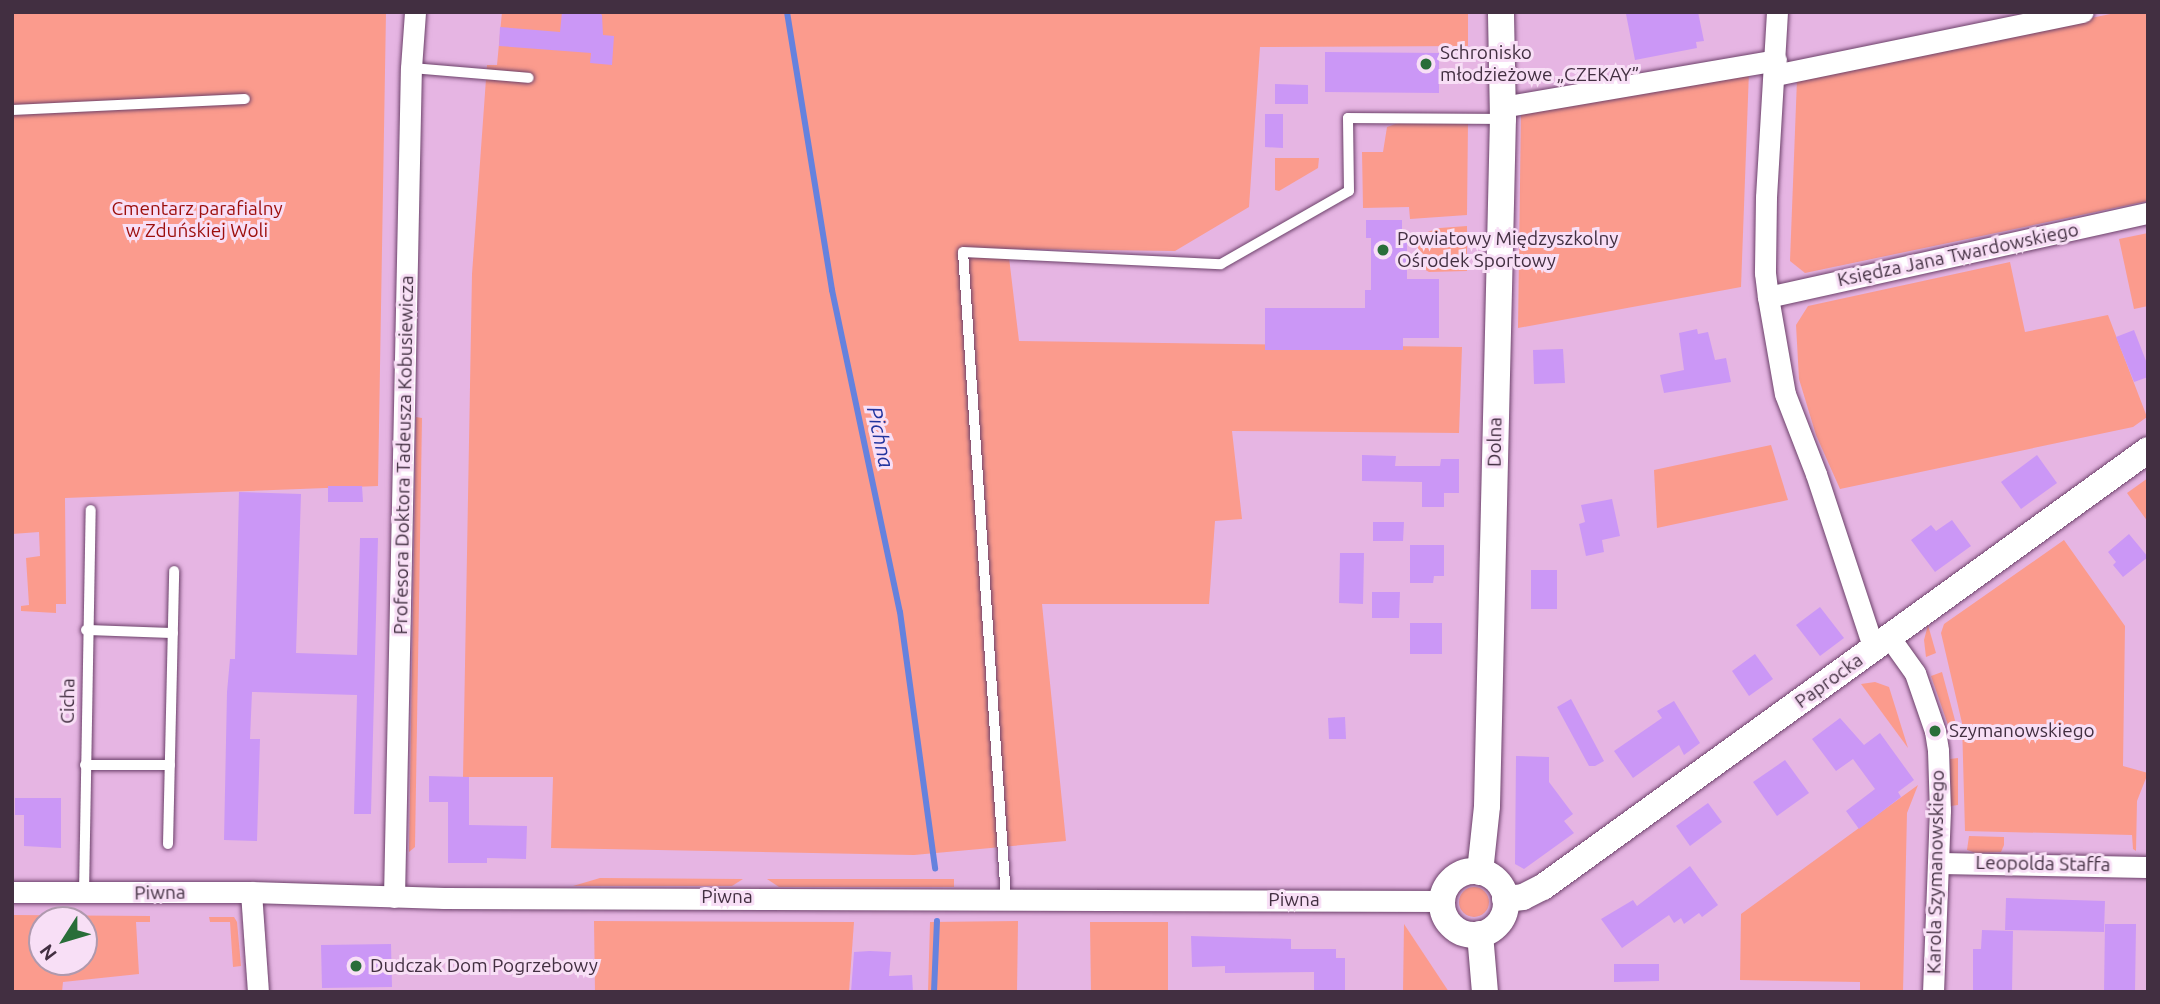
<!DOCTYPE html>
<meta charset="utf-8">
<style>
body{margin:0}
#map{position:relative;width:2160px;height:1004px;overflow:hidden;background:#e6b5e3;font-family:Ubuntu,sans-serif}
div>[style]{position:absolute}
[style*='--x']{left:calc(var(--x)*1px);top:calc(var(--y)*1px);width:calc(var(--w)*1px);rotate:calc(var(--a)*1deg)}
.green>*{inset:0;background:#fb9b8d}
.round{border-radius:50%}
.stream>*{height:6px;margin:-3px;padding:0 3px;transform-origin:3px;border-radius:3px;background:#6582de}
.building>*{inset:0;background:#cb97f6}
.roads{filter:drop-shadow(0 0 2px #6c416a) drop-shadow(0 0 2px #6c416a)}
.service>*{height:10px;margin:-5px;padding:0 5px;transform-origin:5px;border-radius:5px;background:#fff}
.minor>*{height:21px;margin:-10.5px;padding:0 10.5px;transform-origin:10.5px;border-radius:10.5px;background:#fff}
.tertiary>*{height:26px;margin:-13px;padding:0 13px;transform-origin:13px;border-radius:13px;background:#fff}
.tertiary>.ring{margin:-13px;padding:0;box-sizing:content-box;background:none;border:26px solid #fff;border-radius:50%}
.dots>*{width:19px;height:19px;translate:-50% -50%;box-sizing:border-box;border:4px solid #f8dff6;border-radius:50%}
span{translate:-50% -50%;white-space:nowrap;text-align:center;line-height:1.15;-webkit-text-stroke:6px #f8dff6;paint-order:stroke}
.poi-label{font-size:19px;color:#422f41}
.left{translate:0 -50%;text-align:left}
.park-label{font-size:19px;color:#9c0e0c}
.street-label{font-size:19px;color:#422f41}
.water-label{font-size:21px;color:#21349e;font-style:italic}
.frame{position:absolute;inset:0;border:14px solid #422f41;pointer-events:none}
.north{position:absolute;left:28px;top:906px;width:70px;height:70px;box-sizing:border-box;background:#f8dff6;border:2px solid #af99ae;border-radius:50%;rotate:233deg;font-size:19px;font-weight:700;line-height:28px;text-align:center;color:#422f41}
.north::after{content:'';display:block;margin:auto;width:24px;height:32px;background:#296e39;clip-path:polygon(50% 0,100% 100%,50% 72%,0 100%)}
</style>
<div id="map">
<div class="green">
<div style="clip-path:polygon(12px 12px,386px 12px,378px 486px,65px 498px,66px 604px,56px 604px,56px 613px,21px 611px,21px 606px,29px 605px,26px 558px,40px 556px,39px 532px,12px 534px)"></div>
<div style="clip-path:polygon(502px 12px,1468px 12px,1468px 46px,1260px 47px,1249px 207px,1175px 251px,1008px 249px,1019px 341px,1462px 347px,1459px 433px,1232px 431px,1242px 519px,1215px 521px,1209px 604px,1042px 604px,1066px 841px,914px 855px,551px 848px,553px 777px,463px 777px,472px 274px,487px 65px,497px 65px)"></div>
<div style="clip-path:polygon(2120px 12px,2148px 12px,2148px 201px,1805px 273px,1790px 261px,1797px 79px)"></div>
<div style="clip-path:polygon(1749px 71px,1741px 287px,1518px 328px,1521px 114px)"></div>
<div style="clip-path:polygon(1468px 122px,1467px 215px,1410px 219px,1409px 207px,1363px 208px,1362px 152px,1383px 152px,1387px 127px,1398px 123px)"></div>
<div style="clip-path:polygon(1275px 158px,1319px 158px,1318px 168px,1279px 191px,1275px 190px)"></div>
<div style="clip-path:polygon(1467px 226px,1467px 271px,1429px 272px,1422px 268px,1418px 261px,1418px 235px,1440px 228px)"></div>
<div style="clip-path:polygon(2148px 233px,2148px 306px,2134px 309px,2119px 239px)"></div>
<div style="clip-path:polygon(2010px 262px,2025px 332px,2108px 315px,2147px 417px,2133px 427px,1840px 489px,1816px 435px,1799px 379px,1796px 325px,1808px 306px)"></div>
<div style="clip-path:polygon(416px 417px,422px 418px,415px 847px,409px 852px)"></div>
<div style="clip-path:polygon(1771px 445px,1788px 500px,1657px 528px,1654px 470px)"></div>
<div style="clip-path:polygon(2148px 478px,2148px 522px,2127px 493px)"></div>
<div style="clip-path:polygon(2064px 540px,2125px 626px,2123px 766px,2148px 773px,2137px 801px,2136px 851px,2133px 849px,2132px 835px,1965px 831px,1962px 723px,1941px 633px,1944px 624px)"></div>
<div style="clip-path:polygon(1928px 625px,1936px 653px,1926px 657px,1924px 640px)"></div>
<div style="clip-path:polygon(1942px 672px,1956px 724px,1948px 725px,1931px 676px)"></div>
<div style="clip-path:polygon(1875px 682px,1889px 687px,1908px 748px,1861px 684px)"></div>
<div style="clip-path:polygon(1958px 758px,1958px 805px,1951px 806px,1950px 759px)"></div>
<div style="clip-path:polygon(1918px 785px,1907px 813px,1903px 992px,1860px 992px,1860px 982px,1740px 980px,1741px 914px)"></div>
<div style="clip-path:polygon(1969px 836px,2004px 837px,2004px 845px,2001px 852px,1976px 853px,1967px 850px)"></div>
<div style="clip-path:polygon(600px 878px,743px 879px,732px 886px,573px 886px)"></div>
<div style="clip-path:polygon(767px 879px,954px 879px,954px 887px,779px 887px)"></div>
<div class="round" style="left:1459px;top:887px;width:30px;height:30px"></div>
<div style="clip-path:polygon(evenodd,12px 915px,150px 916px,150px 922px,136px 922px,139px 974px,63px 982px,62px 992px,12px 992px,12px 915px,42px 920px,84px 920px,84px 962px,42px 962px,42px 920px)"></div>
<div style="clip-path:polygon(209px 917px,234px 917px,237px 922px,241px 966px,233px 967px,230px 922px,210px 922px)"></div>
<div style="clip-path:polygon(594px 921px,854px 922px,849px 992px,595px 992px)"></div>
<div style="clip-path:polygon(1018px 921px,1017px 992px,928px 992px,930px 922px)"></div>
<div style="clip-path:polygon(1090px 922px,1168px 922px,1168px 992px,1091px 992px)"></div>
<div style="clip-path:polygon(1404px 924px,1449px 992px,1403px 992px)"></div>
</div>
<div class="stream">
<div style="--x:787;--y:12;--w:282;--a:80.8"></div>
<div style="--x:832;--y:290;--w:329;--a:78.1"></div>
<div style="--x:900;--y:612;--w:259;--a:82.2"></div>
<div style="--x:934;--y:992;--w:71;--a:-87.6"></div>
</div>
<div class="building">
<div style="clip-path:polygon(562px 12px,599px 12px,602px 15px,603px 35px,614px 36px,612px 65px,590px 63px,591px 53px,499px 46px,500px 27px,560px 32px)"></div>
<div style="clip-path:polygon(1636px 12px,1698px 12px,1704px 41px,1696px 42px,1697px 48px,1635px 60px,1626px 14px)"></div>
<div style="clip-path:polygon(1325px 52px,1439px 53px,1439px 93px,1325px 92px)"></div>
<div style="clip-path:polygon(1275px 84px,1308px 85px,1308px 104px,1275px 104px)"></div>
<div style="clip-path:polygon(1265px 114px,1283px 114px,1283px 148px,1265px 147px)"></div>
<div style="clip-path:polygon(1366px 220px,1402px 220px,1402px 234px,1407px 233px,1407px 279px,1439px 279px,1439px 338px,1403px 338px,1403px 350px,1265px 350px,1265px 308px,1365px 308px,1365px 290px,1371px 290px,1371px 238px,1366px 238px)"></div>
<div style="clip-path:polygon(1697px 329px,1698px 334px,1708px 332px,1715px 360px,1726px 358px,1731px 382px,1664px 393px,1660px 375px,1684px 370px,1679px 333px)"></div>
<div style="clip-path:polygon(2134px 330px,2148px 366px,2148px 377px,2134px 382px,2116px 337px)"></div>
<div style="clip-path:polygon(1563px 349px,1565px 383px,1534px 384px,1533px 350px)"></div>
<div style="clip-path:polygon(1362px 455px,1396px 456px,1395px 466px,1440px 466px,1441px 459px,1459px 459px,1459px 493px,1444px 493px,1444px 507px,1422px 507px,1422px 482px,1362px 481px)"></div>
<div style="clip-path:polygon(2037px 455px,2057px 483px,2021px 509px,2001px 482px)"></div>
<div style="clip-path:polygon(328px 486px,362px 486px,363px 502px,328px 502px)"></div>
<div style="clip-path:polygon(239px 492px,301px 494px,296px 653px,357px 655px,360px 538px,378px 538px,371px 814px,354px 814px,357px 695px,252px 692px,250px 739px,260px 739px,257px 841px,224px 840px,227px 692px,230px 659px,235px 659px)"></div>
<div style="clip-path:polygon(1612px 499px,1620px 536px,1602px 540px,1604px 552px,1586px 556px,1579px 524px,1585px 522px,1581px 505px)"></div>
<div style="clip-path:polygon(1952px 520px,1971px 546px,1935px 572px,1911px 540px,1931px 525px,1936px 531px)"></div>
<div style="clip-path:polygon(1373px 522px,1404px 522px,1403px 541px,1373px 541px)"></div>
<div style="clip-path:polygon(2129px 534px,2148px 557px,2123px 577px,2113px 565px,2116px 562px,2108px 552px)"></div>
<div style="clip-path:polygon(1410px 545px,1444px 545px,1444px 576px,1434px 576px,1433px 583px,1410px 583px)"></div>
<div style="clip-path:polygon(1340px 553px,1364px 553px,1363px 604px,1339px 603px)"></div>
<div style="clip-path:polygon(1531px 570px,1557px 570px,1557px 609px,1531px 609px)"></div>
<div style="clip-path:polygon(1372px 592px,1400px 592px,1399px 618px,1372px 618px)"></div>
<div style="clip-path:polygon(1820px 607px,1844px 638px,1820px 656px,1796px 625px)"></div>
<div style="clip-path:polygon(1410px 623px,1442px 623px,1442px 654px,1410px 654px)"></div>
<div style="clip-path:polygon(1755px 654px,1773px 679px,1749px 696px,1732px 671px)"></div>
<div style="clip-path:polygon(1571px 699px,1604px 761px,1595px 766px,1589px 766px,1557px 707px)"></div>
<div style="clip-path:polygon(1674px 701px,1700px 743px,1684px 755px,1679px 745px,1633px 778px,1614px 751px,1662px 718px,1657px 711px)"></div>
<div style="clip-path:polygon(1345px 717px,1346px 739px,1329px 739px,1328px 718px)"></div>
<div style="clip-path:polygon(1840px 718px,1864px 745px,1880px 733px,1914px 780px,1898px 792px,1901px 797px,1859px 829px,1846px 811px,1875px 789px,1853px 759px,1836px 771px,1812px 739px)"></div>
<div style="clip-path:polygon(1516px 756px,1549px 757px,1549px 782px,1573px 814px,1564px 821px,1574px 833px,1524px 869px,1515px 864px)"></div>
<div style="clip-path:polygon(1785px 760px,1809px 793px,1777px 816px,1753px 782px)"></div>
<div style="clip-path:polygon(429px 776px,469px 777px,469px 825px,527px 826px,526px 859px,487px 858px,487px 863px,448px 863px,448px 802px,429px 802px)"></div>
<div style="clip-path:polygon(15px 798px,61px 798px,61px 848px,24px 846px,24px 815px,15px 815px)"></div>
<div style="clip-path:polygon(1708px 803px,1722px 822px,1690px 846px,1676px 826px)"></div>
<div style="clip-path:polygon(1690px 866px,1718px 905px,1702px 917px,1699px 913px,1684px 924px,1681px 918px,1674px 923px,1669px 915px,1622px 948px,1601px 919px,1633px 900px,1637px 906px)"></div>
<div style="clip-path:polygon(2006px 898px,2105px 901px,2104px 932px,2005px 930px)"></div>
<div style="clip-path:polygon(2105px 924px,2136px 924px,2135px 992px,2104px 992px)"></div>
<div style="clip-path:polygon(1982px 930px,2013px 931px,2012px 992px,1973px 992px,1973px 949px,1981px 949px)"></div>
<div style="clip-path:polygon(1191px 936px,1291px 939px,1291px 949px,1336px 949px,1336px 958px,1345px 958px,1345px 992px,1314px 992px,1314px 972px,1225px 973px,1225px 966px,1192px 967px)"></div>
<div style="clip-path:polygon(391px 944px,392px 987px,322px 988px,321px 945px)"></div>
<div style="clip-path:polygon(870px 951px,891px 952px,889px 976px,912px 975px,913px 992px,851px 992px,854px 952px)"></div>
<div style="clip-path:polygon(1614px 964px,1659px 964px,1659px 981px,1614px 982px)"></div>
</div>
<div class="roads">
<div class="service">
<div style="--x:411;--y:68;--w:118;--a:4.8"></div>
<div style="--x:12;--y:110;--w:233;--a:-2.7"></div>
<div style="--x:86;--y:630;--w:87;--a:2"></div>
<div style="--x:85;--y:765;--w:85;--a:0"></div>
<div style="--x:168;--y:844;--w:273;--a:-88.7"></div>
<div style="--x:84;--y:893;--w:383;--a:-89"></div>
<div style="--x:1006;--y:899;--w:648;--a:-93.8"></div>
<div style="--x:963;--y:252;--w:258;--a:2.7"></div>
<div style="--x:1221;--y:264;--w:147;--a:-29.7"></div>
<div style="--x:1349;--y:191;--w:73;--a:-90.8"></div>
<div style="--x:1348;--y:118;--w:155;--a:0.4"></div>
</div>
<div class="minor">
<div style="--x:1777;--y:12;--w:185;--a:93.4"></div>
<div style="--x:1766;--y:197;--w:76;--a:90.8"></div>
<div style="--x:1765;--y:273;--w:24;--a:83"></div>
<div style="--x:1768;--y:297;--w:98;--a:80.1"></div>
<div style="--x:1785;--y:394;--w:86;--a:68.8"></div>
<div style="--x:1816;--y:474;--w:184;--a:71.7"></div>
<div style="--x:1775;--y:75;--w:314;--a:-11.6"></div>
<div style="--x:1502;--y:107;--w:278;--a:-9.7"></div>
<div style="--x:1768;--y:297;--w:389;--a:-12.5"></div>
<div style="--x:1890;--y:638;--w:43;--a:54.5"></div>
<div style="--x:1915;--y:673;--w:61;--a:71"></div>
<div style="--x:1935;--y:731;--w:20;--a:81"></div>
<div style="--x:1938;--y:751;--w:59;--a:88.1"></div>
<div style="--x:1940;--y:810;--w:182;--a:92.2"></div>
<div style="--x:1938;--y:863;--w:210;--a:1.1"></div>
<div style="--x:12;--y:892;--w:239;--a:0"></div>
<div style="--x:251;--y:892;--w:193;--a:1.8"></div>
<div style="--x:444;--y:898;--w:998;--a:0.17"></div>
<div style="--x:251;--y:892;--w:100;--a:86"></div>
<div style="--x:394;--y:897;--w:829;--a:-88.83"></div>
<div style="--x:411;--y:68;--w:56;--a:-85.9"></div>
</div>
<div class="tertiary">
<div class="ring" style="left:1442px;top:871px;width:38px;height:38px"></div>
<div style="--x:1480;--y:872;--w:66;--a:-83.9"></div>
<div style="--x:1487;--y:806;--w:687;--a:-88.67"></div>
<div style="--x:1503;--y:119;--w:107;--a:-91.1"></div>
<div style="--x:1505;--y:899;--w:18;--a:-6"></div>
<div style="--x:1523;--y:897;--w:22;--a:-27"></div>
<div style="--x:1543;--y:887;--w:746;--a:-35.84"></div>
<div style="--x:1480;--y:934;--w:58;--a:85.1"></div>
</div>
</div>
<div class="dots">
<div style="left:1426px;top:64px;background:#296e39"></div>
<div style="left:1383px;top:250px;background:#296e39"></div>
<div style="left:1935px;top:731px;background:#296e39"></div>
<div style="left:356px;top:966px;background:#296e39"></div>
</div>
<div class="poi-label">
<span class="left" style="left:1440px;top:64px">Schronisko<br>młodzieżowe „CZEKAY”</span>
<span class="left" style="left:1397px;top:250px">Powiatowy Międzyszkolny<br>Ośrodek Sportowy</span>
<span class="left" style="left:1949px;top:731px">Szymanowskiego</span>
<span class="left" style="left:370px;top:966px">Dudczak Dom Pogrzebowy</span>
</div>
<div class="park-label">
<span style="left:197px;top:220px">Cmentarz parafialny<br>w Zduńskiej Woli</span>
</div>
<div class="street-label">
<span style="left:1958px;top:255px;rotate:-12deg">Księdza Jana Twardowskiego</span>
<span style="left:1495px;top:442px;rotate:-89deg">Dolna</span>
<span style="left:404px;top:455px;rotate:-89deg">Profesora Doktora Tadeusza Kobusiewicza</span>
<span style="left:1829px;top:681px;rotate:-36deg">Paprocka</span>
<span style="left:68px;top:701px;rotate:-89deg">Cicha</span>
<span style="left:2043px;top:864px;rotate:1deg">Leopolda Staffa</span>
<span style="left:1936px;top:872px;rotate:-89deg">Karola Szymanowskiego</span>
<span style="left:160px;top:893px;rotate:-1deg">Piwna</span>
<span style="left:727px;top:897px">Piwna</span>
<span style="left:1294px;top:900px">Piwna</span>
</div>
<div class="water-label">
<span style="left:881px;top:437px;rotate:78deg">Pichna</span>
</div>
<div class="frame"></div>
<div class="north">N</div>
</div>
